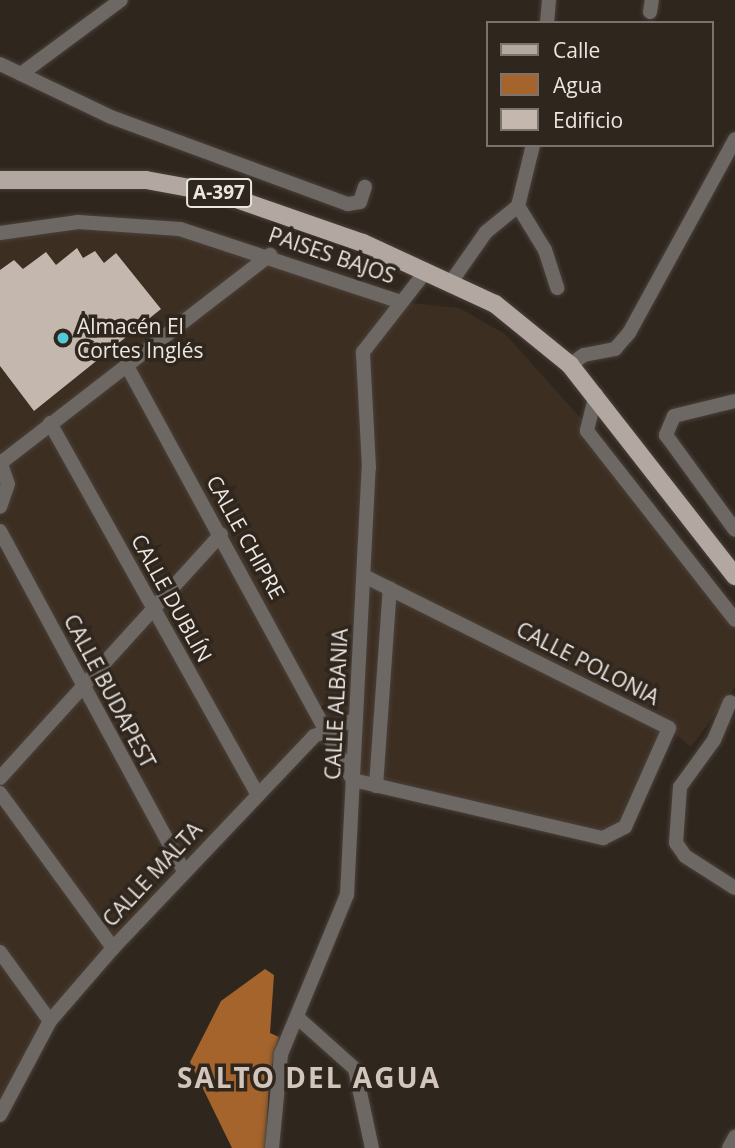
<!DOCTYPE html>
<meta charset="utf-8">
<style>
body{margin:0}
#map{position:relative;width:735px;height:1148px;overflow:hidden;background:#2f261e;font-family:"Open Sans",sans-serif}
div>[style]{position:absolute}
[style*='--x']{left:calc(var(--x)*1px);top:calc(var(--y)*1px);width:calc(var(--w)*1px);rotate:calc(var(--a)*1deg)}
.built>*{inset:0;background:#3d2e22}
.water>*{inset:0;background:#a4642b}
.building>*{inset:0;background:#c4b8ae}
.roads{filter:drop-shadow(0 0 2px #494139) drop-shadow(0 0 2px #494139)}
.minor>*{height:14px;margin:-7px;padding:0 7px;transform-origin:7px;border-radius:7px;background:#6d6864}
.primary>*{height:18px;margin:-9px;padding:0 9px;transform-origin:9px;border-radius:9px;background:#b3a8a1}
.dots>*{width:19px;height:19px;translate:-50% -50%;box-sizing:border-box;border:4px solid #2f261e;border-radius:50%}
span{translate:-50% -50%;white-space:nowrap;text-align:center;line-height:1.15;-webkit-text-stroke:7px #2f261e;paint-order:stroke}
.shield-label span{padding:2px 5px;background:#2f261e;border:2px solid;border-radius:5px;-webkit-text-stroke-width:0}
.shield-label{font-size:19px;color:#ece6e1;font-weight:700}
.street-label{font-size:21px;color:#ece6e1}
.poi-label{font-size:21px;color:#ece6e1}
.left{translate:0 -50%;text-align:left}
.district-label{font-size:28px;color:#d2c5bc;font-weight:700;letter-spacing:2px}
.legend{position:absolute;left:486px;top:21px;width:228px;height:126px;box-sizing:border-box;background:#2f261e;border:2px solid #7b736c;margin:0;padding:9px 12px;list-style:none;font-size:21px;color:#ece6e1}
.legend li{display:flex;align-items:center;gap:14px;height:35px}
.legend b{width:35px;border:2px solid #7b736c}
</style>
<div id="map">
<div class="built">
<div style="clip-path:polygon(144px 224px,401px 302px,459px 308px,505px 334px,586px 424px,735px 620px,735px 687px,691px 747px,669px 729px,625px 827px,603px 838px,353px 780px,356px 720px,326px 729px,51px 1021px,0 1115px,0 233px)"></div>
</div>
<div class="water">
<div style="clip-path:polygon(265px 969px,274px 975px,270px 1033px,279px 1037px,269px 1078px,266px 1148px,232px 1148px,190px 1062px,221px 1001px)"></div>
</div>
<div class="building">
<div style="clip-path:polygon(77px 248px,83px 258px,95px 251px,104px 263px,116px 253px,161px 309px,34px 411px,0 366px,0 270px,14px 260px,23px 269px,46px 252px,56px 265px)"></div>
</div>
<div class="roads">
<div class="minor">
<div style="--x:650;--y:12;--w:12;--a:-81"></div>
<div style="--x:547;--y:23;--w:23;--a:-85"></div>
<div style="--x:0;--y:64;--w:123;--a:25.5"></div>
<div style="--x:111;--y:117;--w:252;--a:20.2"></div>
<div style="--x:348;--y:204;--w:12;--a:-9"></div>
<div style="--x:360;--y:202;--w:16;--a:-72"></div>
<div style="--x:21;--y:74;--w:124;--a:-36.5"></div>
<div style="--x:518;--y:206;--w:52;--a:58.5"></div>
<div style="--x:545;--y:250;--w:40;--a:72"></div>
<div style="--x:0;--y:233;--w:79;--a:-8"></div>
<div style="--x:78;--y:222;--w:102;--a:3.9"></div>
<div style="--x:180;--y:229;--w:233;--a:18.3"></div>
<div style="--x:451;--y:282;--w:61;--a:-55"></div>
<div style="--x:486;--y:232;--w:41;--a:-39.1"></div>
<div style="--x:518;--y:206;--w:63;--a:-76.2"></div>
<div style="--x:570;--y:365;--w:17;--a:-36"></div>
<div style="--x:584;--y:355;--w:32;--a:-11"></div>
<div style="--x:615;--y:349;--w:21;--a:-49"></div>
<div style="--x:629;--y:333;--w:221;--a:-61.3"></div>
<div style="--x:127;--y:366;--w:472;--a:61.4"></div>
<div style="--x:353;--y:780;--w:257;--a:13.1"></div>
<div style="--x:603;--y:838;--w:25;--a:-27"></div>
<div style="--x:625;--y:827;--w:108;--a:-66"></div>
<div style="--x:669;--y:728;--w:341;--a:-153.5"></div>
<div style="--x:596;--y:394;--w:38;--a:104"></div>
<div style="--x:587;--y:431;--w:240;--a:51.9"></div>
<div style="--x:735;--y:401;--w:63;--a:166.2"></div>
<div style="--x:674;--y:416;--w:21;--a:113"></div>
<div style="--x:666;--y:435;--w:117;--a:54"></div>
<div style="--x:50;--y:423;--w:425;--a:60.8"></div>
<div style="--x:0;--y:461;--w:24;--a:71"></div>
<div style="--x:8;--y:484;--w:24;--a:109"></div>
<div style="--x:2;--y:462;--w:339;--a:-37.7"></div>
<div style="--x:0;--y:531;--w:387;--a:61.6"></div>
<div style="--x:730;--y:702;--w:41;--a:112.8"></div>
<div style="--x:714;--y:740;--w:58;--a:125.9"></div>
<div style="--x:680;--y:787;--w:56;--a:94.1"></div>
<div style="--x:676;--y:843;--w:16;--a:55"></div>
<div style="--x:685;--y:856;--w:59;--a:32.6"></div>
<div style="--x:0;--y:778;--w:329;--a:-47.8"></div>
<div style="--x:376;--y:786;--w:198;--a:-86"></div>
<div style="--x:0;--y:793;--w:192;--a:53.9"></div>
<div style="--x:0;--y:952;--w:85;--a:54.1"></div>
<div style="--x:298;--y:1018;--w:76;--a:41.8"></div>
<div style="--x:355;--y:1069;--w:81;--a:77.9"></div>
<div style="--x:0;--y:1115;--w:106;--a:-62"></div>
<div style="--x:50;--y:1021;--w:96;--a:-49.2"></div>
<div style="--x:113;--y:948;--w:292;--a:-46.5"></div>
<div style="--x:314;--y:736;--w:45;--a:-22"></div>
<div style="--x:272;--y:1148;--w:94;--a:-84.5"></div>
<div style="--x:281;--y:1054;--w:172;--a:-67.5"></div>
<div style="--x:347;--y:895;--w:428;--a:-87.1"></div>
<div style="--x:369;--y:468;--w:116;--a:-93"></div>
<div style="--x:363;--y:352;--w:103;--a:-52.1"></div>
<div style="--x:729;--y:1148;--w:13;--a:-61"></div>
</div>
<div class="primary">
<div style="--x:0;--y:180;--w:146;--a:0"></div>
<div style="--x:146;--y:180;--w:77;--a:10.4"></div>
<div style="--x:222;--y:194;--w:149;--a:19.2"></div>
<div style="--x:363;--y:243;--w:145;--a:24.8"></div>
<div style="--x:495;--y:304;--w:97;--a:39.1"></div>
<div style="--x:570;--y:365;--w:268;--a:52"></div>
</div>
</div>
<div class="dots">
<div style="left:63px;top:338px;background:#53cadc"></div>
</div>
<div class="shield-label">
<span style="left:219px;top:193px">A-397</span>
</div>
<div class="street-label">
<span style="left:332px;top:255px;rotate:19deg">PAISES BAJOS</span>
<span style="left:246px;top:537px;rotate:61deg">CALLE CHIPRE</span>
<span style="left:172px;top:598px;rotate:61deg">CALLE DUBLÍN</span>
<span style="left:588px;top:663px;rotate:27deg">CALLE POLONIA</span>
<span style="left:110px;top:691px;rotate:62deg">CALLE BUDAPEST</span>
<span style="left:336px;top:704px;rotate:-87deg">CALLE ALBANIA</span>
<span style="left:152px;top:874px;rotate:-47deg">CALLE MALTA</span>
</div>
<div class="poi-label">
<span class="left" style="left:77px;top:338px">Almacén El<br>Cortes Inglés</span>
</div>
<div class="district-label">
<span style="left:309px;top:1077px">SALTO DEL AGUA</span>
</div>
<ul class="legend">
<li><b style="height:9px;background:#b3a8a1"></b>Calle</li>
<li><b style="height:19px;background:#a4642b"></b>Agua</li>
<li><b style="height:19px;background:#c4b8ae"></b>Edificio</li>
</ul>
</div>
